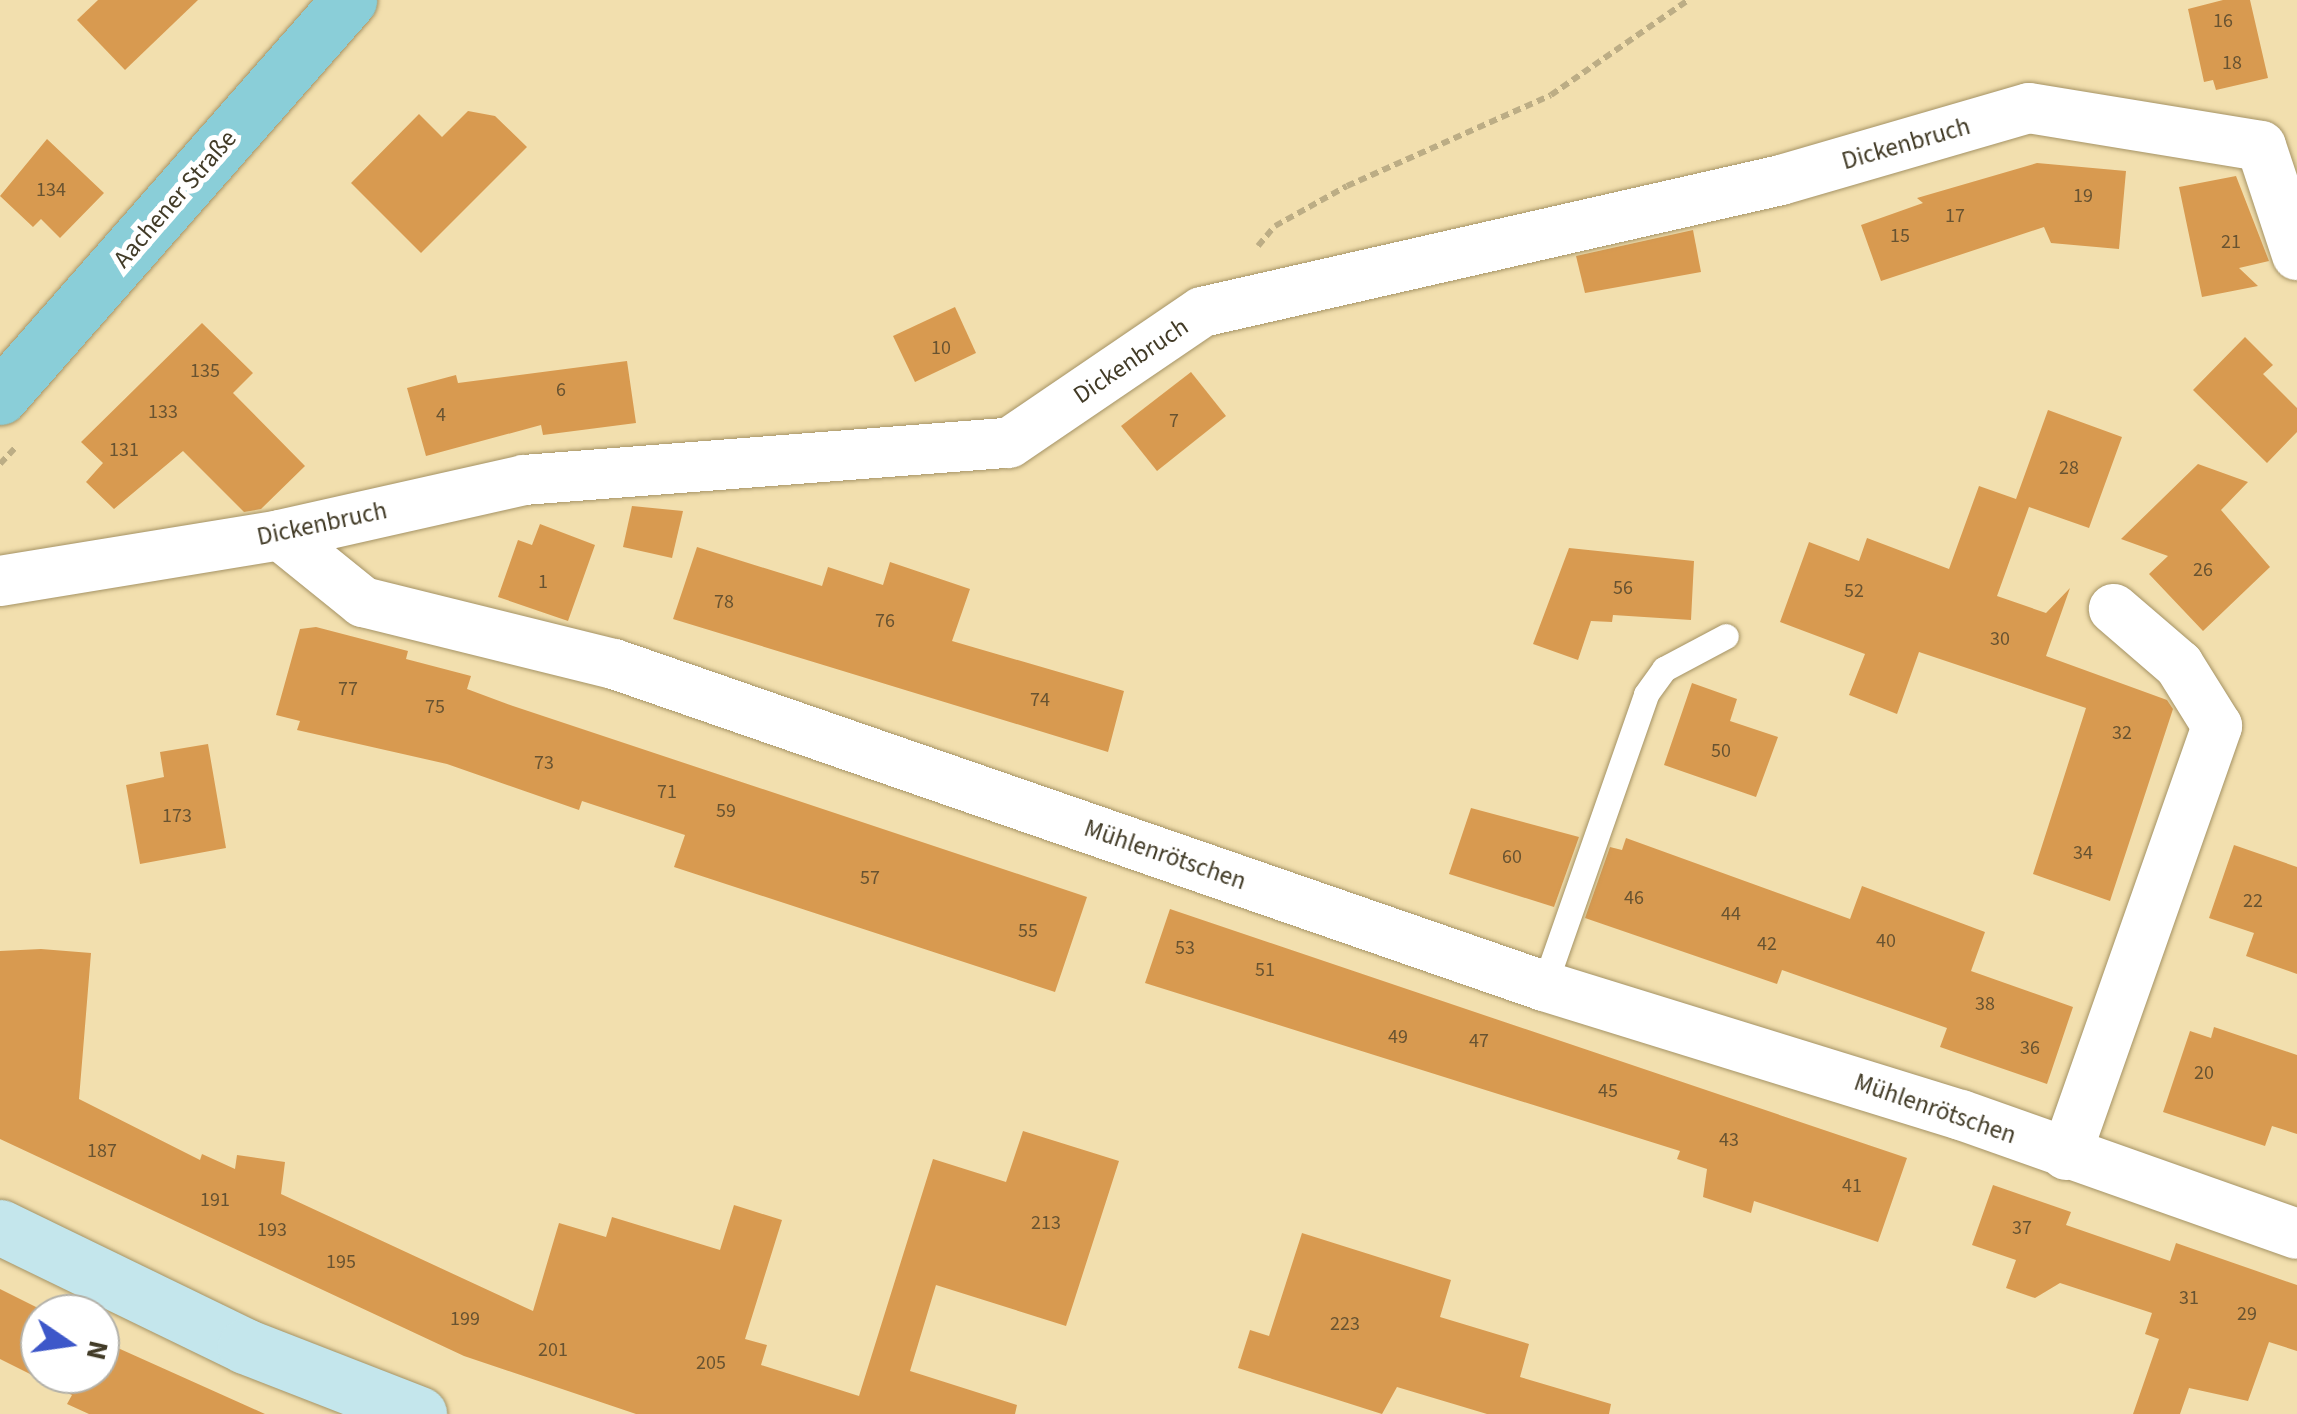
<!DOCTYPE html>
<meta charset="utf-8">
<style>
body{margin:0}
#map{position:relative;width:2297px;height:1414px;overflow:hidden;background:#f2dfae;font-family:"Source Sans 3",sans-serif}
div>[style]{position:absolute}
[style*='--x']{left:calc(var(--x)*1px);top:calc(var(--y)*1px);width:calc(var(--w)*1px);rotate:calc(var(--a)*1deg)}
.building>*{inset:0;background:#d89a50}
.path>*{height:6px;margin-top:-3px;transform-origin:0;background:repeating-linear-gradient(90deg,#bcad85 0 8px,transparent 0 13px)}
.roads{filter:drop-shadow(0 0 2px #a59365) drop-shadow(0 0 2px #a59365)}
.lane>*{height:25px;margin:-12.5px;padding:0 12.5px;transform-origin:12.5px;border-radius:12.5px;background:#fff}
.street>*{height:50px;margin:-25px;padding:0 25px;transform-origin:25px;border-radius:25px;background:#fff}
.secondary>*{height:55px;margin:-27.5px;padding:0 27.5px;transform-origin:27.5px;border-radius:27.5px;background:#c4e6ec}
.primary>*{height:55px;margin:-27.5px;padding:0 27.5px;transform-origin:27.5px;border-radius:27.5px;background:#8aced8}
span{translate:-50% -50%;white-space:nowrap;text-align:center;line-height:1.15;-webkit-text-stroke:10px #fff;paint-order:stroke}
.number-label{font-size:20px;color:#685331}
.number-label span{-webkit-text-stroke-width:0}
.street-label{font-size:25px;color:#423b27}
.north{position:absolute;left:20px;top:1294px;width:100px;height:100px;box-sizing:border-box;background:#fff;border:2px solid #b3b1a9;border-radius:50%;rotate:103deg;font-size:28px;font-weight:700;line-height:40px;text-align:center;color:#423b27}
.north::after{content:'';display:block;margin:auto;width:35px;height:45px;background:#3d57c9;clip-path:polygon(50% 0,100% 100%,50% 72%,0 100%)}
</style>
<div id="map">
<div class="building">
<div style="clip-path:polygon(98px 0,198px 0,125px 70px,77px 20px)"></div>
<div style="clip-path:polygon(2223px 0,2250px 0,2268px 78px,2216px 90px,2213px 80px,2204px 82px,2188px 9px)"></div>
<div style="clip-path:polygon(468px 111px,495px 116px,527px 147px,421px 253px,351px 183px,419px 114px,442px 137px)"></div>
<div style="clip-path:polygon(47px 139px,104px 193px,60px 238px,41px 219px,33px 227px,0 196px)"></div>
<div style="clip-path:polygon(2037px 163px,2126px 171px,2119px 249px,2051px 243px,2044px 227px,1881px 281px,1861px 225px,1923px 203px,1917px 198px)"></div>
<div style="clip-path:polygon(2236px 176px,2269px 261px,2239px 268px,2258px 286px,2202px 297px,2179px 187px)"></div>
<div style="clip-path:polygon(1693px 230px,1701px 272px,1585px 293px,1576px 256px)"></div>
<div style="clip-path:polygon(955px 307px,976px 353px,915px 382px,893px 336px)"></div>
<div style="clip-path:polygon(202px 323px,253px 373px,233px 393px,305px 466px,261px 509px,244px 512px,183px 451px,114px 509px,86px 482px,103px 463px,81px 442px)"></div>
<div style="clip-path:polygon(2245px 337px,2273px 365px,2263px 374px,2297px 408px,2297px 432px,2267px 463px,2193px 390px)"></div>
<div style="clip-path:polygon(627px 361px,636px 423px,543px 435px,541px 425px,426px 456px,407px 388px,456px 375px,458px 383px)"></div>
<div style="clip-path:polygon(1191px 372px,1226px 416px,1157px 471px,1121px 426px)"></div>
<div style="clip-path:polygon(2048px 410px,2122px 437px,2089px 528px,2029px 507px,1997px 596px,2046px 613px,2070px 588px,2046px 656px,2167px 700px,2173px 709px,2110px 901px,2033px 874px,2086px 708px,1919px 652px,1897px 714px,1849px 695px,1865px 654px,1780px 622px,1809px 542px,1859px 561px,1867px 538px,1949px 569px,1979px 486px,2016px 499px)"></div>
<div style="clip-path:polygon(2198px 464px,2248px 482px,2221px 510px,2270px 567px,2203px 631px,2149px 574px,2168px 556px,2121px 539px)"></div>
<div style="clip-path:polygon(632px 506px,683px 511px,672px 558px,623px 547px)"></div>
<div style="clip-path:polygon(540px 524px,595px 545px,568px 621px,498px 597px,518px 540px,532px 545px)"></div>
<div style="clip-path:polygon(697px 547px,822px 586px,828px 567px,883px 585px,890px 562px,970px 589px,952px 641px,1124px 691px,1108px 752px,673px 619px)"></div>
<div style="clip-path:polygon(1569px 548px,1694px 561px,1691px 620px,1613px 615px,1612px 622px,1591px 621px,1578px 660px,1533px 644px)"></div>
<div style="clip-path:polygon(316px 627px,408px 651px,406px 659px,471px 676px,467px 689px,513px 706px,1087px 897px,1055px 992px,674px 867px,685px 835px,582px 801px,579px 810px,447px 764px,297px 730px,300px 721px,276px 715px,300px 629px)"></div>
<div style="clip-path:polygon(1692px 683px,1737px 699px,1730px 721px,1778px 737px,1756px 797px,1664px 765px)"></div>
<div style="clip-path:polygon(208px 744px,226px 848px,140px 864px,126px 785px,164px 777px,160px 752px)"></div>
<div style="clip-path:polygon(1471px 808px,1579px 837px,1554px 907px,1449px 874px)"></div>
<div style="clip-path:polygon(1626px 838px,1850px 919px,1862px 886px,1985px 932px,1971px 971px,2073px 1007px,2047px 1084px,1940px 1047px,1947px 1028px,1782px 970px,1777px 984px,1585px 918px,1610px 847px,1622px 850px)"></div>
<div style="clip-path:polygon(2234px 845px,2297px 867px,2297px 974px,2246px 956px,2254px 933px,2209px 918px)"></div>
<div style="clip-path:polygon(1170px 909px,1907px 1158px,1878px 1242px,1754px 1201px,1751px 1213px,1703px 1197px,1707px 1169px,1677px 1159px,1680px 1151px,1145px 983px)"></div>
<div style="clip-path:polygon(41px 949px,91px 953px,79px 1099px,200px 1160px,202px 1154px,235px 1169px,237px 1155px,285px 1162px,281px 1194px,533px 1311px,559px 1223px,606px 1237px,612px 1217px,720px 1250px,734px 1205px,782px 1220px,745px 1339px,767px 1345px,761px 1365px,859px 1396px,933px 1159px,1006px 1182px,1023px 1131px,1119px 1161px,1066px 1326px,936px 1285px,910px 1371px,1017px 1405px,1015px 1414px,636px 1414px,464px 1356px,0 1139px,0 951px)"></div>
<div style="clip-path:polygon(2214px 1027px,2297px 1055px,2297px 1134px,2272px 1126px,2265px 1146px,2163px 1112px,2190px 1031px,2211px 1038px)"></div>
<div style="clip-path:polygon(1993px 1185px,2071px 1212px,2066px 1225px,2170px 1261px,2176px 1243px,2297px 1285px,2297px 1351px,2269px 1342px,2248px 1401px,2189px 1388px,2180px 1414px,2133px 1414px,2159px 1339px,2145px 1334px,2152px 1313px,2060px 1283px,2035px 1298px,2006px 1288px,2016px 1260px,1972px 1245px)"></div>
<div style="clip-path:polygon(1302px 1233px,1451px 1280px,1440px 1317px,1529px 1344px,1520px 1377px,1611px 1404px,1609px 1414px,1487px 1414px,1397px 1387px,1382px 1414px,1238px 1368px,1250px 1330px,1269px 1336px)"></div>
<div style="clip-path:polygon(0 1289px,50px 1314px,40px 1314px,40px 1374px,100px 1374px,100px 1340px,265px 1414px,89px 1414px,67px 1404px,72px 1395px,0 1359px)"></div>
</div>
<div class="path">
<div style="--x:1258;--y:246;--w:26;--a:-50"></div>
<div style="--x:1275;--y:226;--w:82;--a:-29.1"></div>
<div style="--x:1347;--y:186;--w:223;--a:-24"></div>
<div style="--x:1551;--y:95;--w:167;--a:-34.7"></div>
<div style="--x:0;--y:464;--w:23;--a:-47"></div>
</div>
<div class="roads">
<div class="lane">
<div style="--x:1544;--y:986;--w:309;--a:-70.7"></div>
<div style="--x:1646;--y:694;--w:31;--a:-54"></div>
<div style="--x:1664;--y:669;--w:70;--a:-28"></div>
</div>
<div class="street">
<div style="--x:280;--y:535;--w:107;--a:38.9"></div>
<div style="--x:363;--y:602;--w:259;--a:13.9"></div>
<div style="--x:614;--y:664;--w:984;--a:19.1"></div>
<div style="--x:1544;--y:986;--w:436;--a:17.2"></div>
<div style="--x:1961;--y:1115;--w:356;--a:19.5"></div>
<div style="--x:0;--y:581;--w:284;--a:-9.3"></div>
<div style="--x:280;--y:535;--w:250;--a:-12.7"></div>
<div style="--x:524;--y:480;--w:486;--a:-4.4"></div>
<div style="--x:1009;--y:443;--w:233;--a:-34.2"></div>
<div style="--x:1202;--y:312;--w:594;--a:-12.84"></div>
<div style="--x:1781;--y:180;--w:258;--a:-16.2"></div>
<div style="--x:2029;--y:108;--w:235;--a:9.3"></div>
<div style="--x:2261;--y:146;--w:115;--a:71.7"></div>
<div style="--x:2066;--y:1155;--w:455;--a:-70.6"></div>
<div style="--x:2217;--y:726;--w:72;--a:-121.9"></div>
<div style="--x:2179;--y:665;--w:86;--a:-139.3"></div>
</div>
<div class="secondary">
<div style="--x:0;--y:1227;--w:272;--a:25.9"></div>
<div style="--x:245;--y:1346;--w:187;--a:21.3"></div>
</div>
<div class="primary">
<div style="--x:0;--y:397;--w:529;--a:-48.68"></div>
</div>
</div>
<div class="number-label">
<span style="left:2223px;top:21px">16</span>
<span style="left:2232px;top:63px">18</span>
<span style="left:51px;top:190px">134</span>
<span style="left:2083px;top:196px">19</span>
<span style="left:1955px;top:216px">17</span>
<span style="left:1900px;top:236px">15</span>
<span style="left:2231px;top:242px">21</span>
<span style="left:941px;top:348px">10</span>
<span style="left:205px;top:371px">135</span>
<span style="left:561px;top:390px">6</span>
<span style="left:163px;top:412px">133</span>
<span style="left:441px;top:415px">4</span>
<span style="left:1174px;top:421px">7</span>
<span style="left:124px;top:450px">131</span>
<span style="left:2069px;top:468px">28</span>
<span style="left:2203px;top:570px">26</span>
<span style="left:543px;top:582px">1</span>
<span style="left:1623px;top:588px">56</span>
<span style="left:1854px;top:591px">52</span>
<span style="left:724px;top:602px">78</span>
<span style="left:885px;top:621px">76</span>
<span style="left:2000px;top:639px">30</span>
<span style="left:348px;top:689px">77</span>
<span style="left:1040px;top:700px">74</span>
<span style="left:435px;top:707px">75</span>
<span style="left:2122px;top:733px">32</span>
<span style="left:1721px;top:751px">50</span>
<span style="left:544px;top:763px">73</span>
<span style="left:667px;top:792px">71</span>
<span style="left:726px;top:811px">59</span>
<span style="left:177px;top:816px">173</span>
<span style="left:2083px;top:853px">34</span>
<span style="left:1512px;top:857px">60</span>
<span style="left:870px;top:878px">57</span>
<span style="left:1634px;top:898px">46</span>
<span style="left:2253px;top:901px">22</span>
<span style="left:1731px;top:914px">44</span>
<span style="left:1028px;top:931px">55</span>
<span style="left:1886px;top:941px">40</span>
<span style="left:1767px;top:944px">42</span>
<span style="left:1185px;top:948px">53</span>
<span style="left:1265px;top:970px">51</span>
<span style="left:1985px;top:1004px">38</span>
<span style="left:1398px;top:1037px">49</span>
<span style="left:1479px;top:1041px">47</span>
<span style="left:2030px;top:1048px">36</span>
<span style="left:2204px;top:1073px">20</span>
<span style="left:1608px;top:1091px">45</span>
<span style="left:1729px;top:1140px">43</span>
<span style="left:102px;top:1151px">187</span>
<span style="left:1852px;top:1186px">41</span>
<span style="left:215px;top:1200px">191</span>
<span style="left:1046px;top:1223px">213</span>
<span style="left:2022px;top:1228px">37</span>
<span style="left:272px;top:1230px">193</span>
<span style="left:341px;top:1262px">195</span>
<span style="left:2189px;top:1298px">31</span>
<span style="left:2247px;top:1314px">29</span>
<span style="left:465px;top:1319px">199</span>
<span style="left:1345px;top:1324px">223</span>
<span style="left:553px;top:1350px">201</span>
<span style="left:711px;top:1363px">205</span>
</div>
<div class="street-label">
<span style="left:1906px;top:144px;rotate:-16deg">Dickenbruch</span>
<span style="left:175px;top:199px;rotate:-49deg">Aachener Straße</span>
<span style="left:1131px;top:361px;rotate:-34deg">Dickenbruch</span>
<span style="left:322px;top:524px;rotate:-12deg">Dickenbruch</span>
<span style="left:1165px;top:855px;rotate:19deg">Mühlenrötschen</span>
<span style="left:1935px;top:1109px;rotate:19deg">Mühlenrötschen</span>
</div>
<div class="north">N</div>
</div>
